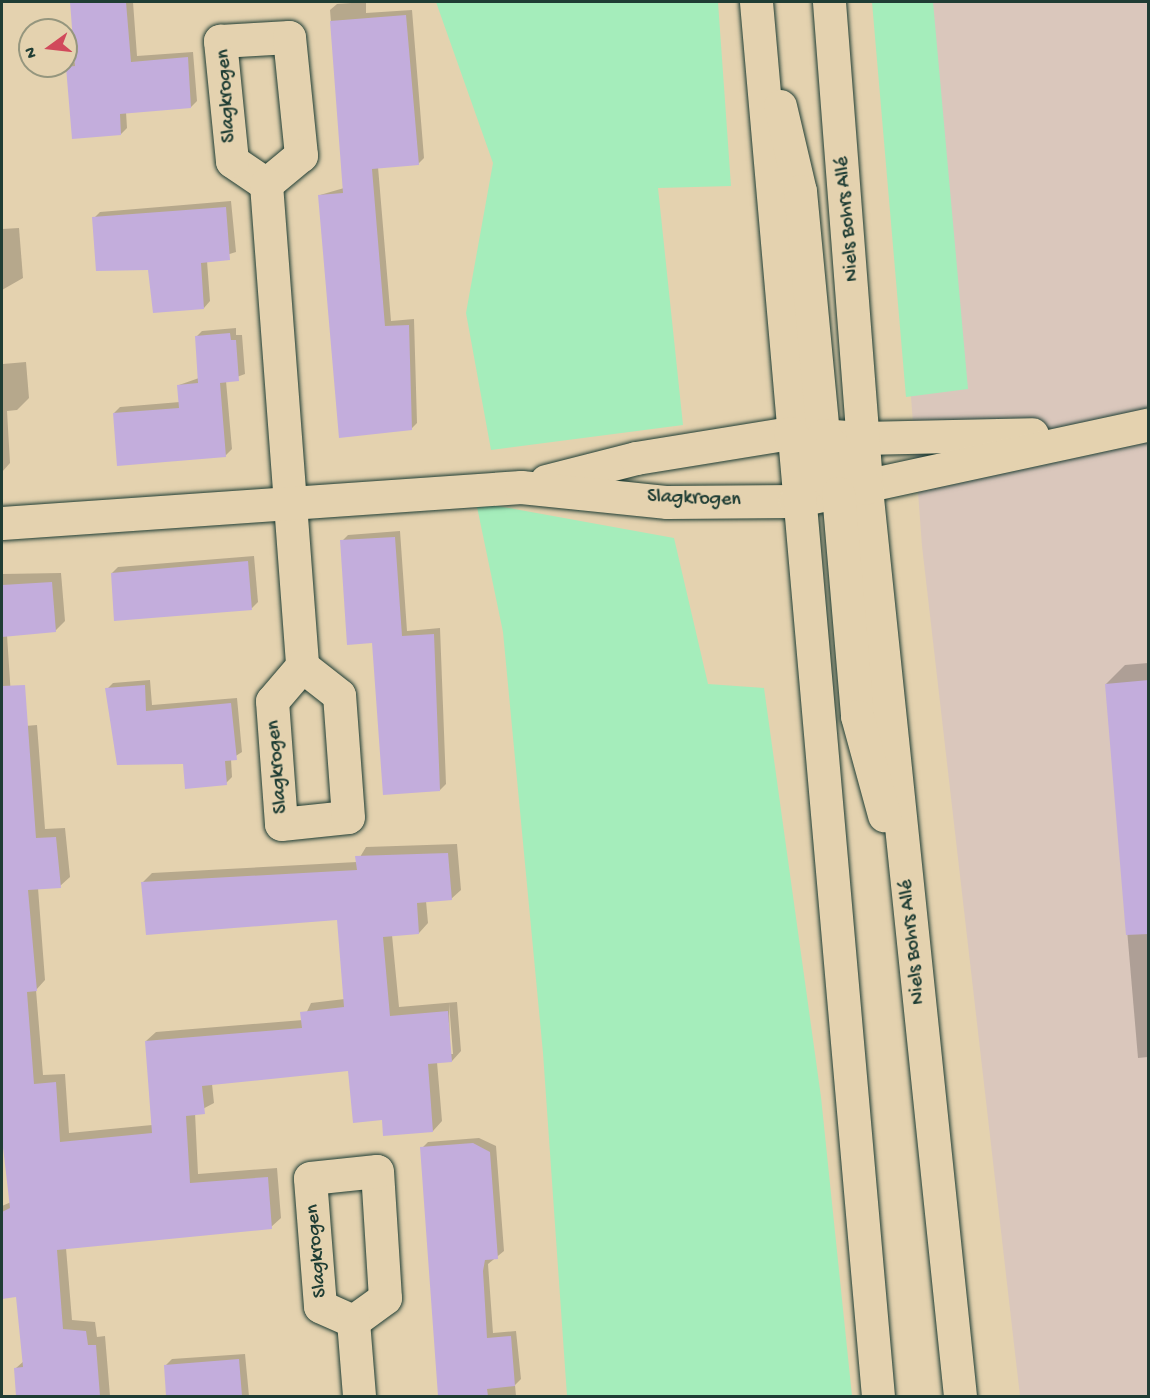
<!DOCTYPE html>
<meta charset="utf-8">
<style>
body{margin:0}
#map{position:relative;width:1150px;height:1398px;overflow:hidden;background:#e4d2af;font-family:"Gochi Hand",sans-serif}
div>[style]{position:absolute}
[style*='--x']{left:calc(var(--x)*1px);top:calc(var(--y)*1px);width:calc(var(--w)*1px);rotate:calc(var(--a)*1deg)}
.built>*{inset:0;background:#dac7bc}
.green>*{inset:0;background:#a5edbb}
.shadow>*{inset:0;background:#0003}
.building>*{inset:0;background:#c3addc}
.roads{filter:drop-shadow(0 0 2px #1f3d34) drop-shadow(0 0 2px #1f3d34)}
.minor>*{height:33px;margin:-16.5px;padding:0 16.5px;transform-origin:16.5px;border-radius:16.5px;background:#e4d2af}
.tertiary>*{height:33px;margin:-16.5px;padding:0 16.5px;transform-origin:16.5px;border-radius:16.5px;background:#e4d2af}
span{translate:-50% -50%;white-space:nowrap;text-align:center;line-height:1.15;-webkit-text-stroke:4.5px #e4d2af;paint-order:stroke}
.street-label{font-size:20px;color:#1f3d34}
.frame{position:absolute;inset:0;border:3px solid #1f3d34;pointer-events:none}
.north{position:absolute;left:18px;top:18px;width:60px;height:60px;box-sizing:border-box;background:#e4d2af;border:2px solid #95967e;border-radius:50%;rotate:255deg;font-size:16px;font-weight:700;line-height:24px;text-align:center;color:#1f3d34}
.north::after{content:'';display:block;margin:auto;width:21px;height:27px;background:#d1495b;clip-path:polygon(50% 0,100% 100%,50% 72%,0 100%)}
</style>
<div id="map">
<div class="built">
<div style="clip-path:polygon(882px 2px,1148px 2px,1148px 1396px,1020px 1396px,922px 546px)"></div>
</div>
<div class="green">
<div style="clip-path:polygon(436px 2px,718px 2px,731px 186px,658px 188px,683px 425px,491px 450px,466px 313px,493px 163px)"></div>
<div style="clip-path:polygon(872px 2px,933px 2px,968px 389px,906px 397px)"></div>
<div style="clip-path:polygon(476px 502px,674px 538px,708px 684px,764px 688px,821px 1097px,852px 1396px,567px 1396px,543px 1053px,503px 632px)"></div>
</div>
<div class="shadow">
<div style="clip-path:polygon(71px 2px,133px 2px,137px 56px,193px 52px,197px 101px,191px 107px,126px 112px,127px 128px,121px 134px,68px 68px,76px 61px)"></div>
<div style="clip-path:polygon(366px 2px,366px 13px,412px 10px,424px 158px,418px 164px,378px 167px,391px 321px,414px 319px,417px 423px,411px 429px,320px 195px,344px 188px,330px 10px,337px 4px)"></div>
<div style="clip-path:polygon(231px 201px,236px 252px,207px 261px,210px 301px,204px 308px,94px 218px,100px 212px)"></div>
<div style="clip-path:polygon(19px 228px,23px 278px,2px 290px,2px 229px)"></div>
<div style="clip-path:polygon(236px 328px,236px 335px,242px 335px,245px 374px,226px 381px,232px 449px,225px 456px,114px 413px,120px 407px,180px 402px,179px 385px,199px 378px,196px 337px,202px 331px)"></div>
<div style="clip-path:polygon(2px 347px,3px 364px,26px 362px,29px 398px,17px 410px,7px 411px,10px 463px,2px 472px)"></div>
<div style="clip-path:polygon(400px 531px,407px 631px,440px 628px,446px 784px,440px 790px,373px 642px,342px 541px,348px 535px)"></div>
<div style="clip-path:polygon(254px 556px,258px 602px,252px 608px,112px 573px,118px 567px)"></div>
<div style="clip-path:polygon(evenodd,61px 573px,65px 621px,55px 631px,7px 635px,13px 727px,37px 725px,45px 829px,65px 828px,70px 877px,60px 886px,38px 888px,45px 980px,36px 990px,43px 1075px,65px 1074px,69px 1133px,152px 1125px,146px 1041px,156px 1032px,303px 1020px,311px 1003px,345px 999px,338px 918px,143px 882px,152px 873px,357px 862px,366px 847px,457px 844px,461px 890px,451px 899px,426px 901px,428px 923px,419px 933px,392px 935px,399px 1007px,457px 1002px,461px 1051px,452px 1061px,437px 1062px,442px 1121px,433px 1131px,383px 1118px,350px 1069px,212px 1084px,214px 1103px,195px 1113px,198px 1174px,277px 1168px,281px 1218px,271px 1227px,66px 1248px,72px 1320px,95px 1322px,97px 1337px,105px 1336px,110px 1396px,18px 1396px,16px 1368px,24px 1361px,18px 1296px,2px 1297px,2px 1206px,11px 1202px,2px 1136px,2px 574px,61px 573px,449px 1003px,453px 1054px,450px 1054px,449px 1003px)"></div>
<div style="clip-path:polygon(1148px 663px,1148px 1057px,1138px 1058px,1106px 684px,1125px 665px)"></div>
<div style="clip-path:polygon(150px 680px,152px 705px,237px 698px,242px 752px,231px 759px,232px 777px,226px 783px,184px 763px,107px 689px,113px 683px)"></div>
<div style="clip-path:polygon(479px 1138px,496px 1146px,504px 1251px,488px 1264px,493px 1333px,516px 1331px,521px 1379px,515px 1385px,516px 1396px,440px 1396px,422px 1148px,428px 1142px)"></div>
<div style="clip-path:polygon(245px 1354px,249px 1396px,168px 1396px,166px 1365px,172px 1359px)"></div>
</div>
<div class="building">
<div style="clip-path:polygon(70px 2px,126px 2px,131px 62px,188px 57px,191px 108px,120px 114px,121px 135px,72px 139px,66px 67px,75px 66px)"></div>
<div style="clip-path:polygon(406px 15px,419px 165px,372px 169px,385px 326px,409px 325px,412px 430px,339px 438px,318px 195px,343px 193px,330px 21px)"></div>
<div style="clip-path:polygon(226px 207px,230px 260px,201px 263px,204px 309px,153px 313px,148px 270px,96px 271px,92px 217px)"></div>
<div style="clip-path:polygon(230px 333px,231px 340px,236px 340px,239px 381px,220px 383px,226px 457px,117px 466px,113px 413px,179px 408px,177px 385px,198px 383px,195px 336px)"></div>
<div style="clip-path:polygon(395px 537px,402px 636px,434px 634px,440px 791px,383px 795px,372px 643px,347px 645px,340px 540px)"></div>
<div style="clip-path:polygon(248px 561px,252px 610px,114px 621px,111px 573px)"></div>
<div style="clip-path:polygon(52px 582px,56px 632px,2px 637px,2px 585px)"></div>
<div style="clip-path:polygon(1149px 680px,1149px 934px,1126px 935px,1105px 684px)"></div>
<div style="clip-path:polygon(25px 685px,36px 838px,56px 837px,61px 888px,28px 890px,37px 991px,27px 992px,34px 1084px,56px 1082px,60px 1142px,152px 1133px,145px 1041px,302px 1028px,300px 1012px,344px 1007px,337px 920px,146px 935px,141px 882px,357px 870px,355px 856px,448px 853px,452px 900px,417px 903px,419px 934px,383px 937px,390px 1016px,448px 1011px,452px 1062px,428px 1064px,433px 1132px,383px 1136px,382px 1120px,353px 1123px,348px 1071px,202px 1086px,205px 1114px,186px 1116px,190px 1183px,268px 1177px,272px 1229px,57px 1250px,63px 1329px,86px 1331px,88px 1345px,96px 1345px,100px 1396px,16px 1396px,14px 1368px,23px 1367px,16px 1297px,2px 1299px,2px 1212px,10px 1208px,2px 1138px,2px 686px)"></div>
<div style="clip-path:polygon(145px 685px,146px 711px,231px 703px,237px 760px,225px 761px,227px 785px,185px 789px,183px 764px,117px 765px,105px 688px)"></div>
<div style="clip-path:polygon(473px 1143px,490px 1152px,498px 1259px,485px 1260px,483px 1271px,487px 1338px,511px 1336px,515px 1386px,487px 1389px,488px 1396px,438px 1396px,420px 1147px)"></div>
<div style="clip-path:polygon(239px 1359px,242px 1396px,166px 1396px,164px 1365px)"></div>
</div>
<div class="roads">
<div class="minor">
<div style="--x:266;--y:184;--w:41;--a:-145.9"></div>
<div style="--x:232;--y:161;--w:121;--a:-95.7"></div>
<div style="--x:220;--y:41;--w:69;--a:-3.3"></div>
<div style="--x:289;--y:37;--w:119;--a:84.2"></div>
<div style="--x:301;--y:155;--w:45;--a:140.4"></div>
<div style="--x:266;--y:184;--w:483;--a:85.7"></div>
<div style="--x:302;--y:666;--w:46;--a:130.6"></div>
<div style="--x:272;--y:701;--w:123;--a:85.8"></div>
<div style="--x:281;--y:824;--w:67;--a:-6"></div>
<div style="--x:348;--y:817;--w:122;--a:-94.2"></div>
<div style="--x:339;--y:695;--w:47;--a:-141.9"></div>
<div style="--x:546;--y:481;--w:93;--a:-14.3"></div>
<div style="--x:636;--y:458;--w:156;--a:-9.2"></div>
<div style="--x:790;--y:433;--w:72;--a:4"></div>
<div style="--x:862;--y:438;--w:170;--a:-1.3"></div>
<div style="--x:2;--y:523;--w:520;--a:-3.97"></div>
<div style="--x:521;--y:487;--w:147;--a:5.9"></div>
<div style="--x:667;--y:502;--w:128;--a:-0.4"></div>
<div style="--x:795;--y:501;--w:361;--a:-12.2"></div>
<div style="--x:377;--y:1171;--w:127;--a:86.4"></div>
<div style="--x:385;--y:1298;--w:39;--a:144"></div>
<div style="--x:353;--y:1321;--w:36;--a:-156"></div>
<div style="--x:320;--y:1306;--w:128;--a:-94.5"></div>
<div style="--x:310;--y:1178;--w:67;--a:-6"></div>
<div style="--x:353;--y:1321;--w:75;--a:85.4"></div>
</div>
<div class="tertiary">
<div style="--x:756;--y:2;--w:1399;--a:85"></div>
<div style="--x:829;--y:2;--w:487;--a:85.6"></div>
<div style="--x:866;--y:488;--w:913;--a:84.09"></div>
<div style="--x:780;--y:106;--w:87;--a:76.8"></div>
<div style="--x:800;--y:191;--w:245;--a:84.6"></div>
<div style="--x:823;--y:435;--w:68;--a:50.9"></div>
<div style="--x:790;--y:433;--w:77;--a:51.3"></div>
<div style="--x:838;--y:493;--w:224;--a:85.1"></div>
<div style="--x:857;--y:716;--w:103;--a:74.7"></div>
</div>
</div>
<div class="street-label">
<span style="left:227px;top:96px;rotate:-94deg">Slagkrogen</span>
<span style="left:848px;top:219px;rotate:-95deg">Niels Bohrs Allé</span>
<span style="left:694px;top:499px;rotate:2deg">Slagkrogen</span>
<span style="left:278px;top:767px;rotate:-95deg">Slagkrogen</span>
<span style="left:913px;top:942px;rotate:-96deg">Niels Bohrs Allé</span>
<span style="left:317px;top:1251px;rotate:-95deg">Slagkrogen</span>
</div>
<div class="frame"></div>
<div class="north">N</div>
</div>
